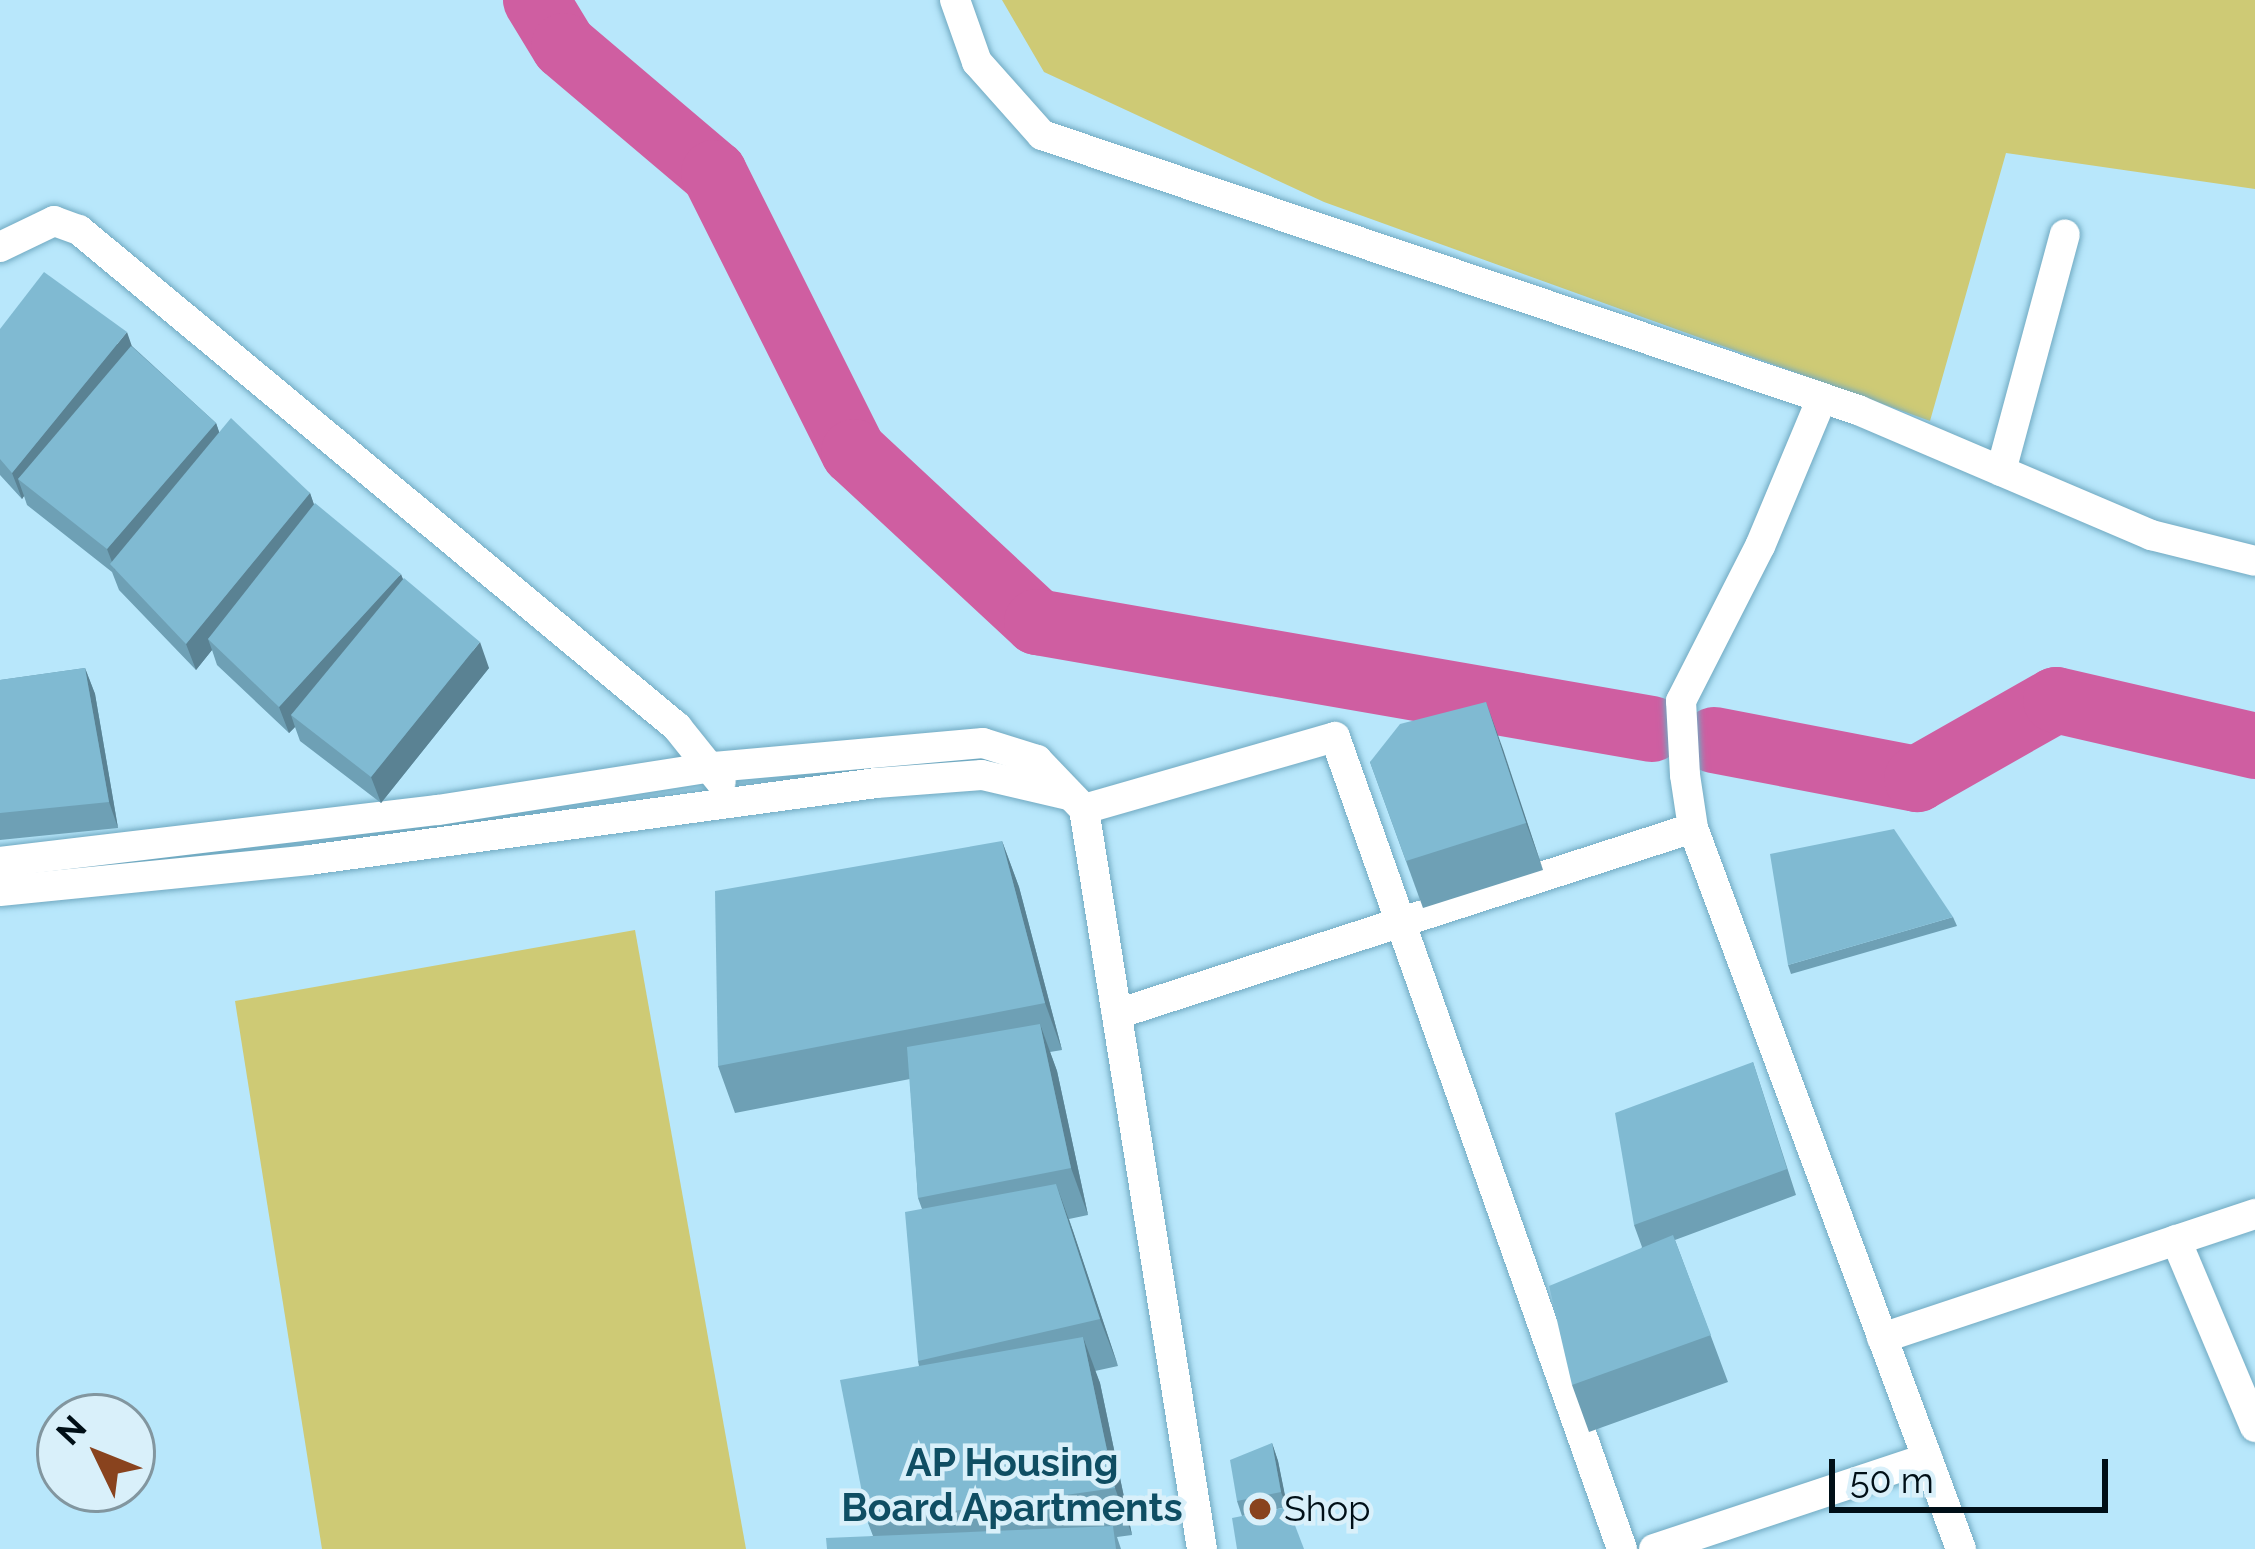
<!DOCTYPE html>
<style>
body{margin:0}
#map{position:relative;width:2255px;height:1549px;overflow:hidden;background:#b8e7fb;font-family:Raleway,sans-serif}
div>[style]{position:absolute}
[style*='--x']{left:calc(var(--x)*1px);top:calc(var(--y)*1px);width:calc(var(--w)*1px);rotate:calc(var(--a)*1deg)}
.green>*{inset:0;background:#ceca75}
.river>*{height:66px;margin:-33px;padding:0 33px;transform-origin:33px;border-radius:33px;background:#cf5ea1}
.roads{filter:drop-shadow(0 0 3px #70a9c1) drop-shadow(0 0 3px #70a9c1)}
.minor>*{height:30px;margin:-15px;padding:0 15px;transform-origin:15px;border-radius:15px;background:#fff}
.wall>*{inset:0;background:#6ea0b5}
.shaded-wall>*{inset:0;background:#5a8293}
.building>*{inset:0;background:#80bad2}
.dots>*{width:33px;height:33px;translate:-50% -50%;box-sizing:border-box;border:6px solid #d9f0fa;border-radius:50%}
span{translate:-50% -50%;white-space:nowrap;text-align:center;line-height:1.15;-webkit-text-stroke:9px #d9f0fa;paint-order:stroke}
.poi-label{font-size:36px;color:#000f17}
.left{translate:0 -50%;text-align:left}
.neighbourhood-label{font-size:39px;color:#0f4e63;font-weight:700}
.north{position:absolute;left:36px;top:1393px;width:120px;height:120px;box-sizing:border-box;background:#d9f0fa;border:3px solid #82969f;border-radius:50%;rotate:313deg;font-size:33px;font-weight:700;line-height:48px;text-align:center;color:#000f17}
.north::after{content:'';display:block;margin:auto;width:42px;height:54px;background:#89431e;clip-path:polygon(50% 0,100% 100%,50% 72%,0 100%)}
.scale{position:absolute;left:1829px;top:1459px;width:279px;height:54px;box-sizing:border-box;border:6px solid #000f17;border-top:0;padding-left:15px;font-size:36px;line-height:42px;white-space:nowrap;color:#000f17;-webkit-text-stroke:9px #d9f0fa;paint-order:stroke}
</style>
<div id="map">
<div class="green">
<div style="clip-path:polygon(1002px 0,2255px 0,2255px 189px,2006px 153px,1930px 421px,1324px 202px,1044px 72px)"></div>
<div style="clip-path:polygon(635px 930px,746px 1549px,322px 1549px,235px 1001px)"></div>
</div>
<div class="river">
<div style="--x:536;--y:0;--w:54;--a:58.7"></div>
<div style="--x:564;--y:46;--w:197;--a:40.3"></div>
<div style="--x:714;--y:173;--w:312;--a:63.4"></div>
<div style="--x:854;--y:452;--w:250;--a:42.9"></div>
<div style="--x:1037;--y:622;--w:624;--a:9.87"></div>
<div style="--x:1714;--y:740;--w:207;--a:10.9"></div>
<div style="--x:1917;--y:779;--w:160;--a:-29.6"></div>
<div style="--x:2056;--y:700;--w:204;--a:13"></div>
</div>
<div class="roads">
<div class="minor">
<div style="--x:955;--y:0;--w:66;--a:70.5"></div>
<div style="--x:977;--y:62;--w:98;--a:48.3"></div>
<div style="--x:1042;--y:135;--w:861;--a:18.62"></div>
<div style="--x:1858;--y:410;--w:319;--a:23.1"></div>
<div style="--x:2151;--y:535;--w:107;--a:14"></div>
<div style="--x:0;--y:247;--w:60;--a:-25.7"></div>
<div style="--x:54;--y:221;--w:27;--a:20"></div>
<div style="--x:79;--y:230;--w:778;--a:39.73"></div>
<div style="--x:677;--y:727;--w:70;--a:51.3"></div>
<div style="--x:1822;--y:398;--w:160;--a:112.7"></div>
<div style="--x:1760;--y:546;--w:174;--a:117"></div>
<div style="--x:1681;--y:701;--w:74;--a:86.9"></div>
<div style="--x:1685;--y:775;--w:54;--a:81.4"></div>
<div style="--x:1693;--y:828;--w:769;--a:69.61"></div>
<div style="--x:2001;--y:471;--w:245;--a:-74.9"></div>
<div style="--x:1084;--y:809;--w:261;--a:-16"></div>
<div style="--x:1335;--y:737;--w:861;--a:70.53"></div>
<div style="--x:0;--y:862;--w:441;--a:-6.8"></div>
<div style="--x:438;--y:810;--w:279;--a:-8.9"></div>
<div style="--x:714;--y:767;--w:270;--a:-5.1"></div>
<div style="--x:983;--y:743;--w:57;--a:17.5"></div>
<div style="--x:1037;--y:760;--w:68;--a:46.2"></div>
<div style="--x:1084;--y:809;--w:749;--a:80.94"></div>
<div style="--x:0;--y:891;--w:311;--a:-5.7"></div>
<div style="--x:309;--y:860;--w:572;--a:-7.73"></div>
<div style="--x:876;--y:783;--w:106;--a:-4.3"></div>
<div style="--x:982;--y:775;--w:88;--a:13.1"></div>
<div style="--x:1117;--y:1014;--w:605;--a:-17.9"></div>
<div style="--x:2176;--y:1240;--w:203;--a:67.1"></div>
<div style="--x:1882;--y:1338;--w:393;--a:-18.4"></div>
<div style="--x:1654;--y:1549;--w:288;--a:-18.4"></div>
</div>
</div>
<div class="wall">
<div style="clip-path:polygon(0 329px,132px 346px,216px 423px,219px 432px,310px 493px,314px 505px,403px 579px,489px 668px,381px 803px,300px 741px,295px 727px,289px 733px,217px 665px,212px 650px,196px 670px,119px 590px,112px 572px,27px 505px,24px 496px,22px 499px,0 475px)"></div>
<div style="clip-path:polygon(85px 668px,95px 694px,118px 828px,0 840px,0 680px)"></div>
<div style="clip-path:polygon(1486px 702px,1543px 870px,1423px 908px,1370px 762px)"></div>
<div style="clip-path:polygon(1002px 841px,1019px 887px,1062px 1050px,1050px 1052px,1057px 1071px,1088px 1215px,1069px 1219px,1118px 1366px,1095px 1371px,1100px 1383px,1132px 1535px,1117px 1537px,1121px 1549px,827px 1549px,873px 1536px,868px 1523px,919px 1366px,918px 1361px,922px 1209px,918px 1198px,910px 1079px,735px 1113px,718px 1066px)"></div>
<div style="clip-path:polygon(1953px 917px,1957px 926px,1791px 974px,1788px 965px)"></div>
<div style="clip-path:polygon(1753px 1062px,1796px 1195px,1675px 1240px,1728px 1382px,1589px 1432px,1572px 1385px,1642px 1247px,1634px 1225px)"></div>
<div style="clip-path:polygon(1272px 1443px,1278px 1461px,1287px 1507px,1242px 1516px,1237px 1501px)"></div>
</div>
<div class="shaded-wall">
<div style="clip-path:polygon(127px 332px,136px 358px,18px 479px,24px 496px,22px 499px,12px 473px)"></div>
<div style="clip-path:polygon(216px 423px,225px 449px,115px 570px,107px 549px)"></div>
<div style="clip-path:polygon(310px 493px,319px 519px,208px 639px,212px 650px,196px 670px,186px 644px)"></div>
<div style="clip-path:polygon(401px 574px,411px 600px,291px 715px,295px 727px,289px 733px,279px 707px)"></div>
<div style="clip-path:polygon(480px 642px,489px 668px,381px 803px,371px 777px)"></div>
<div style="clip-path:polygon(85px 668px,95px 694px,118px 828px,109px 802px)"></div>
<div style="clip-path:polygon(1486px 702px,1503px 749px,1543px 870px,1526px 823px)"></div>
<div style="clip-path:polygon(1002px 841px,1019px 887px,1062px 1050px,1045px 1003px)"></div>
<div style="clip-path:polygon(1040px 1024px,1057px 1071px,1088px 1215px,1071px 1168px)"></div>
<div style="clip-path:polygon(1056px 1184px,1073px 1231px,1118px 1366px,1100px 1319px)"></div>
<div style="clip-path:polygon(1083px 1337px,1100px 1383px,1132px 1535px,1115px 1488px)"></div>
<div style="clip-path:polygon(1272px 1443px,1278px 1461px,1288px 1510px,1281px 1492px)"></div>
</div>
<div class="building">
<div style="clip-path:polygon(44px 272px,127px 332px,12px 473px,0 459px,0 329px)"></div>
<div style="clip-path:polygon(131px 346px,216px 423px,107px 549px,18px 479px)"></div>
<div style="clip-path:polygon(231px 418px,310px 493px,186px 644px,110px 564px)"></div>
<div style="clip-path:polygon(315px 503px,401px 574px,279px 707px,208px 639px)"></div>
<div style="clip-path:polygon(404px 578px,480px 642px,371px 777px,291px 715px)"></div>
<div style="clip-path:polygon(85px 668px,109px 802px,0 813px,0 680px)"></div>
<div style="clip-path:polygon(1486px 702px,1526px 823px,1406px 861px,1370px 762px,1400px 724px)"></div>
<div style="clip-path:polygon(1894px 829px,1953px 917px,1788px 965px,1770px 854px)"></div>
<div style="clip-path:polygon(1002px 841px,1045px 1003px,718px 1066px,715px 891px)"></div>
<div style="clip-path:polygon(1040px 1024px,1071px 1168px,918px 1198px,907px 1047px)"></div>
<div style="clip-path:polygon(1753px 1062px,1787px 1169px,1634px 1225px,1615px 1113px)"></div>
<div style="clip-path:polygon(1056px 1184px,1100px 1319px,918px 1361px,905px 1212px)"></div>
<div style="clip-path:polygon(1673px 1235px,1711px 1335px,1572px 1385px,1549px 1286px)"></div>
<div style="clip-path:polygon(1083px 1337px,1115px 1488px,868px 1523px,840px 1380px)"></div>
<div style="clip-path:polygon(1272px 1443px,1281px 1492px,1237px 1501px,1230px 1460px)"></div>
<div style="clip-path:polygon(1288px 1507px,1304px 1549px,1237px 1549px,1232px 1518px)"></div>
<div style="clip-path:polygon(1113px 1526px,1116px 1549px,827px 1549px,826px 1538px)"></div>
</div>
<div class="dots">
<div style="left:1260px;top:1509px;background:#89431e"></div>
</div>
<div class="poi-label">
<span class="left" style="left:1284px;top:1509px">Shop</span>
</div>
<div class="neighbourhood-label">
<span style="left:1012px;top:1485px">AP Housing<br>Board Apartments</span>
</div>
<div class="north">N</div>
<div class="scale">50 m</div>
</div>
